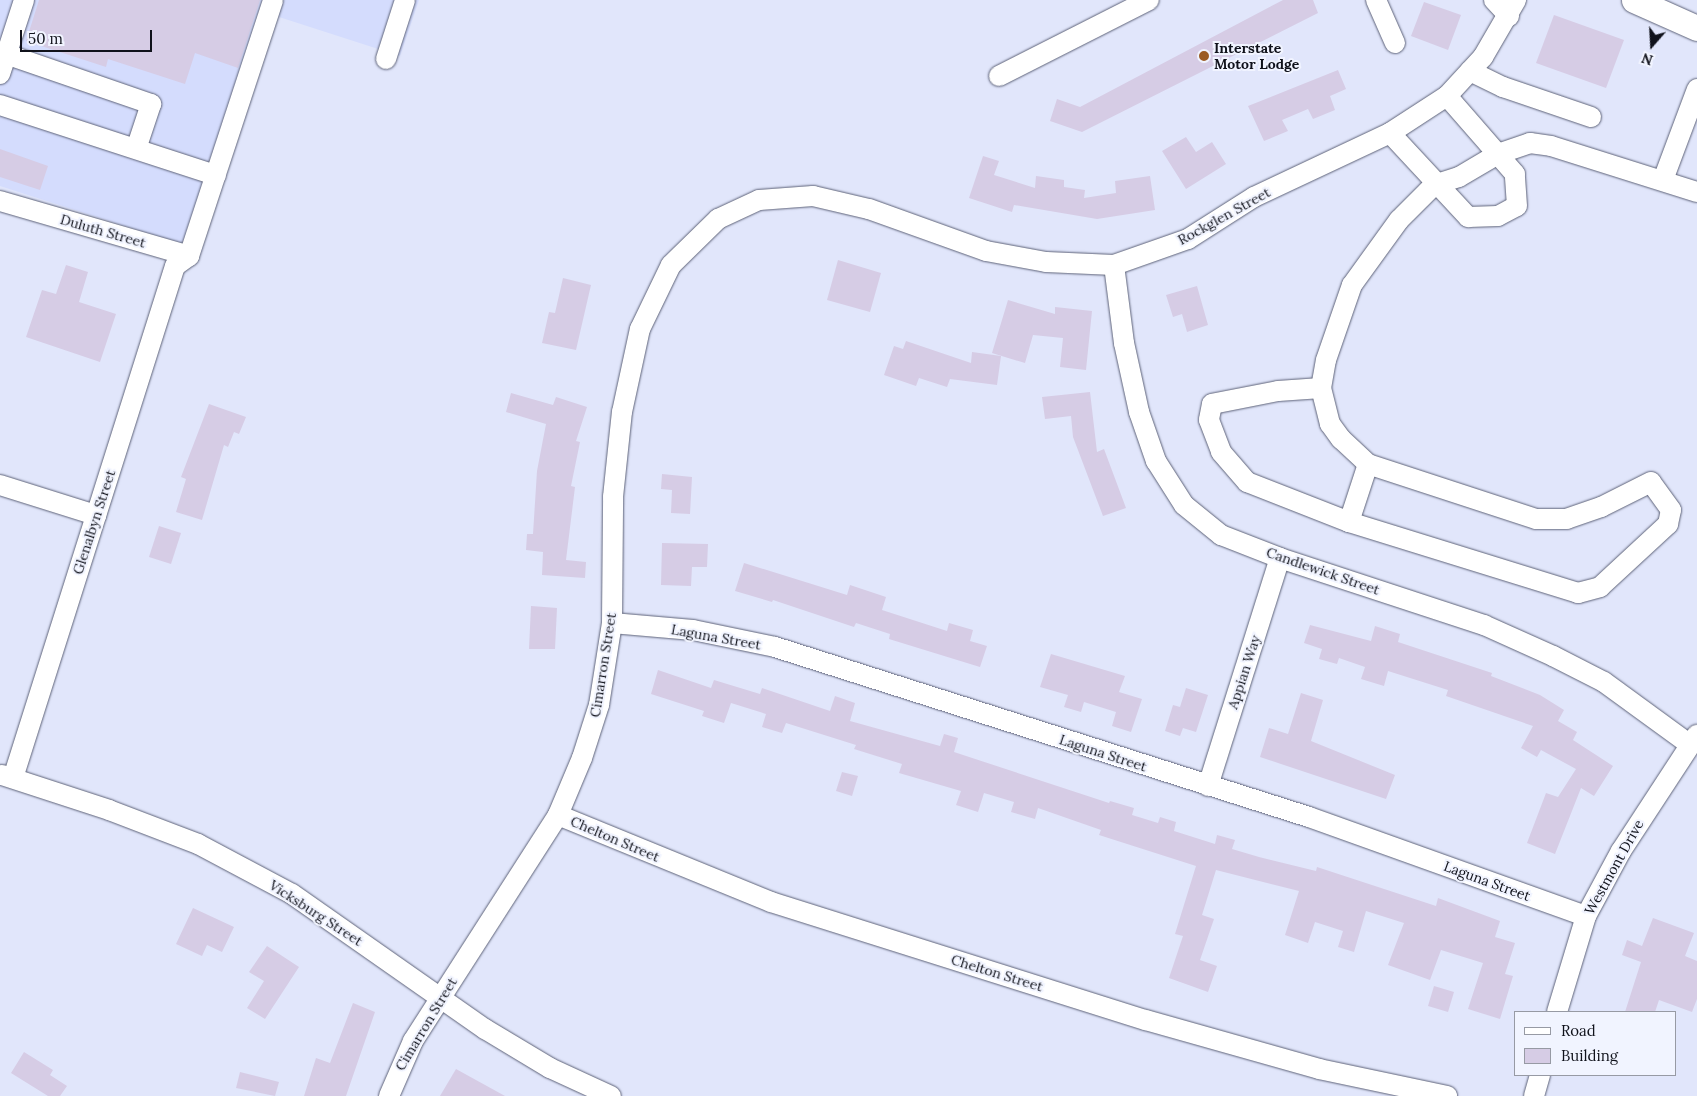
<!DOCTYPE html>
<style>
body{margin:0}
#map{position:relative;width:1697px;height:1096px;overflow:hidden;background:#e1e6fb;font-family:Lora,serif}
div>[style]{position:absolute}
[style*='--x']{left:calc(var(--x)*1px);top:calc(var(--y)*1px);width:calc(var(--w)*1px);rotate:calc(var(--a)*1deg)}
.built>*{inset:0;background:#d4dcfd}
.building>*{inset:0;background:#d6cce5}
.roads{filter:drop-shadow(0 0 1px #5d6278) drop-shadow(0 0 1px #5d6278)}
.minor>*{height:20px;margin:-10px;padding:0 10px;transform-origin:10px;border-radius:10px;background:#fff}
.major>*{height:25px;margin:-12.5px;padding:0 12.5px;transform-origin:12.5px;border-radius:12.5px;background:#fff}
.dots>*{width:14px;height:14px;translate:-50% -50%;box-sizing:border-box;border:2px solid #f1f4ff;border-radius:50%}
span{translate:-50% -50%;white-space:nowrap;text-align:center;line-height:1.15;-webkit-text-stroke:4px #f1f4ff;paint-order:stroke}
.poi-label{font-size:14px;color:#10121b;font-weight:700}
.left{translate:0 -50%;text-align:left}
.street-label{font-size:14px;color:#10121b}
.legend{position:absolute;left:1514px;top:1011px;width:162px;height:65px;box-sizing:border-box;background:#f1f4ff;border:1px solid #979aa4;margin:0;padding:6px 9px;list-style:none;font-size:15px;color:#10121b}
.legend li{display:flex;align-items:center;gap:10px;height:25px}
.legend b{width:25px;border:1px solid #979aa4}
.north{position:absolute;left:1627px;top:20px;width:50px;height:50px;-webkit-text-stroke:4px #f1f4ff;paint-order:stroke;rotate:199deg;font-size:14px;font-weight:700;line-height:20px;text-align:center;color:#10121b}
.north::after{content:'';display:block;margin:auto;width:18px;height:22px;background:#10121b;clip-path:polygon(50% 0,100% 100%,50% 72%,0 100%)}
.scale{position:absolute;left:20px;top:30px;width:132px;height:22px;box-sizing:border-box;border:2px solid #10121b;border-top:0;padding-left:6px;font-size:15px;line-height:18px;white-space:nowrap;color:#10121b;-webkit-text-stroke:4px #f1f4ff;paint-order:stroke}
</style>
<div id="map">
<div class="built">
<div style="clip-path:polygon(0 0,419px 0,400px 56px,276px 16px,200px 250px,0 186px)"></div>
</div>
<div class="building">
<div style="clip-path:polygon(39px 0,260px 0,238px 68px,195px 53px,185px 84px,108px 59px,106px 67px,26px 41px)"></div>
<div style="clip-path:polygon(1283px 0,1313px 0,1318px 13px,1082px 132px,1050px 121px,1057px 99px,1080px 107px)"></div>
<div style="clip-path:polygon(1424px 2px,1461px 15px,1448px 50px,1411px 36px)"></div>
<div style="clip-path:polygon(1554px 15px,1624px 40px,1606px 88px,1536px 63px)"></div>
<div style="clip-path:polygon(1338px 70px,1346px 89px,1330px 96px,1335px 110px,1313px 119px,1308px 109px,1282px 120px,1288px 131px,1264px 141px,1248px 106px)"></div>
<div style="clip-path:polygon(1186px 137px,1196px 152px,1212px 142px,1226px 164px,1186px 189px,1162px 151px)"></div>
<div style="clip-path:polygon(0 149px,48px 166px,40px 190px,0 177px)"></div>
<div style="clip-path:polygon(983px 156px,999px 161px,994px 175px,1035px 188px,1036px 176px,1064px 180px,1064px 187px,1085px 190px,1084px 198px,1116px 193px,1115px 181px,1150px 176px,1155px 210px,1097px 219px,1014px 205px,1012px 212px,969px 198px)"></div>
<div style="clip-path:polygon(838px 260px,881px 273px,870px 312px,827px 300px)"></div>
<div style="clip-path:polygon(66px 265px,88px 272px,79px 302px,116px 314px,100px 362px,26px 337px,42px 290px,56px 294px)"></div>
<div style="clip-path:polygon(563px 278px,591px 285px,576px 350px,542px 343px,549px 312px,555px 313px)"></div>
<div style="clip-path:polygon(1197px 286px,1208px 325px,1187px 332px,1182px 314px,1173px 317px,1166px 295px)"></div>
<div style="clip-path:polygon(1008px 300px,1055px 314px,1055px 307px,1092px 311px,1086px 370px,1060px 367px,1063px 338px,1033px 335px,1025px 363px,992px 353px)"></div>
<div style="clip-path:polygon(906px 341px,971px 363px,972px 352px,1001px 356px,997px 385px,950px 379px,947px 387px,919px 378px,916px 386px,884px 375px,894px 346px,903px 349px)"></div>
<div style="clip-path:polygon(1090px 392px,1097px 452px,1104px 449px,1126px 508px,1103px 516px,1073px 437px,1071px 416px,1045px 419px,1042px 397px)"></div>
<div style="clip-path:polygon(511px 393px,553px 405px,556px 397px,587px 407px,576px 441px,580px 442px,571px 486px,575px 487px,566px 560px,586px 562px,585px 578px,542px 575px,543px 552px,526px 550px,527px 534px,533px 534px,537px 471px,546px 424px,506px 412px)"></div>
<div style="clip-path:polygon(209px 404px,246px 417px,239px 434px,234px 432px,228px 447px,224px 445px,202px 520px,176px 512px,186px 479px,181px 477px)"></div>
<div style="clip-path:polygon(662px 474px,692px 477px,690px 514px,671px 513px,672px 490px,661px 489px)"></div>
<div style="clip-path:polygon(159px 526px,181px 533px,171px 564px,149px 557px)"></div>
<div style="clip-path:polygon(662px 543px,708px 544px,707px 567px,692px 567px,691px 586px,661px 585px)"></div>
<div style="clip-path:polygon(744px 563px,847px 595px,850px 585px,886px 597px,882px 610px,947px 631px,949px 623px,973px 630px,970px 641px,987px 646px,980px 667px,889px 639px,890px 634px,856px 623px,854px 627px,773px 600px,772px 602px,735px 591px)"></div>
<div style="clip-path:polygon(531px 606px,557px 608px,555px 649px,529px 649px)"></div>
<div style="clip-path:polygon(1310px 625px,1371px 641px,1375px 626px,1400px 634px,1398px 642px,1492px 673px,1491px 676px,1540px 695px,1564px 710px,1558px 721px,1577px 732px,1573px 740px,1613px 766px,1594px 796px,1581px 788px,1555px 854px,1527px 843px,1546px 793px,1558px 797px,1576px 769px,1541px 750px,1537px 757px,1521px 748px,1533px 726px,1446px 696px,1448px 690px,1388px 671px,1384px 686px,1361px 679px,1365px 667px,1339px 658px,1337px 664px,1319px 659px,1322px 649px,1304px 643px)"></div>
<div style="clip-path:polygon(1051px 654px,1125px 676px,1119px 692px,1142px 699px,1131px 732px,1112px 726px,1116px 712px,1084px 702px,1081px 712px,1064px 707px,1068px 695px,1040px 687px)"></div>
<div style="clip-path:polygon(658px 670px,711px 688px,714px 680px,760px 694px,762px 688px,830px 711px,835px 696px,855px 703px,850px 721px,940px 746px,944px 734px,958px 738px,954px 752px,1109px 803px,1110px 801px,1134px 808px,1132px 815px,1158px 823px,1160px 817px,1176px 822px,1174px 831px,1215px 844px,1217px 835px,1235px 840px,1232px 849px,1259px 857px,1316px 871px,1317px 867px,1436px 906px,1438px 898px,1500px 921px,1495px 937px,1515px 943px,1505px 974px,1513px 976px,1500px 1019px,1468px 1009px,1483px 963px,1441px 950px,1430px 980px,1388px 965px,1404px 923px,1366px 911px,1354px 952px,1338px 947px,1343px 931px,1315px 922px,1308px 943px,1285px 935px,1299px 891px,1216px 870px,1202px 915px,1214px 919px,1200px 960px,1217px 966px,1208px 992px,1169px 978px,1183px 936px,1175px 934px,1196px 866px,1099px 835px,1101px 830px,1038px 808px,1035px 819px,1011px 812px,1014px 802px,984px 793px,978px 812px,956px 805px,961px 791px,899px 773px,902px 764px,854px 749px,856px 745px,786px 723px,782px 733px,762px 727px,766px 714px,731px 703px,724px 723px,702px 716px,704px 711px,651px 694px)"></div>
<div style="clip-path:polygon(1186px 688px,1208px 695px,1196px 732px,1183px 728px,1180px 736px,1165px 731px,1173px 705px,1180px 707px)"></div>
<div style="clip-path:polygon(1301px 693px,1323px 700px,1311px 741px,1395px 775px,1386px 799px,1260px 757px,1269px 728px,1288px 734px)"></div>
<div style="clip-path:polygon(842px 772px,858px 776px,852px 796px,836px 791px)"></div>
<div style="clip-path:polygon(193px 908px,234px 927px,222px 952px,207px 945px,202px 956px,176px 944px)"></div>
<div style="clip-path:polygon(1653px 918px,1694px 933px,1685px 956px,1697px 961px,1697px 999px,1692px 1012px,1659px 1000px,1655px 1012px,1625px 1012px,1641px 962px,1622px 955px,1627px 940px,1642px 946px)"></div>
<div style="clip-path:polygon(267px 946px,299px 967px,265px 1019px,247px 1008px,264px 981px,249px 972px)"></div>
<div style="clip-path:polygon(1434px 986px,1454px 992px,1448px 1012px,1428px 1006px)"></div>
<div style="clip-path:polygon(353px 1003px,375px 1012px,346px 1096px,304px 1096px,316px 1058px,330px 1063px)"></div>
<div style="clip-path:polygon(24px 1052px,53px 1070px,50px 1075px,67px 1086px,60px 1096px,48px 1096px,11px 1073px)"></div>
<div style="clip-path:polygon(456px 1069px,505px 1096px,440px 1096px)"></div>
<div style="clip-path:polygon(240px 1072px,279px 1082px,275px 1096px,236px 1088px)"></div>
</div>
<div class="roads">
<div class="minor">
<div style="--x:1376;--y:0;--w:47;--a:66.2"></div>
<div style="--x:1494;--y:0;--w:22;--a:47"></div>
<div style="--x:0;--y:52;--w:160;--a:19"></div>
<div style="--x:151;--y:104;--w:47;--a:108.4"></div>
<div style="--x:386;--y:59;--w:62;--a:-72.1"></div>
<div style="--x:1470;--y:71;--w:37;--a:26"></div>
<div style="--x:1503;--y:87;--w:93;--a:18.8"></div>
<div style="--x:0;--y:74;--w:78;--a:-72"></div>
<div style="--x:999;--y:76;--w:168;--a:-26.9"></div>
<div style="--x:0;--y:105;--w:227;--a:18"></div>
<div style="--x:1390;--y:133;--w:115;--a:47.1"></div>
<div style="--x:1468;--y:217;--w:30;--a:-2"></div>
<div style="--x:1498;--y:216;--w:21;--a:-28"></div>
<div style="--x:1517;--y:206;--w:32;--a:-94"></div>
<div style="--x:1515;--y:174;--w:103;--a:-131.1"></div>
<div style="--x:1663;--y:180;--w:97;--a:-69.5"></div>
<div style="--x:0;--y:201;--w:197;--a:16.2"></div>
<div style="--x:189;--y:256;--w:17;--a:144"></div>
<div style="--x:175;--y:266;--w:537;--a:107.56"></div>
<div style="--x:189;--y:256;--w:269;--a:-71.8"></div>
<div style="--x:1114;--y:265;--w:79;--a:82.7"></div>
<div style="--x:1124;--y:343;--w:71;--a:77.7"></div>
<div style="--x:1139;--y:412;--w:52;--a:70.9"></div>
<div style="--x:1156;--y:461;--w:52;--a:57.5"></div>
<div style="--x:1184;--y:505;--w:48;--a:39"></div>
<div style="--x:1221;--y:535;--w:63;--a:21.3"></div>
<div style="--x:1280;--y:558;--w:215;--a:18.2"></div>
<div style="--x:1484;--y:625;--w:76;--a:24.2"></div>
<div style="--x:1553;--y:656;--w:57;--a:27"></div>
<div style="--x:1604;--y:682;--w:105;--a:36.1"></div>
<div style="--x:1321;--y:388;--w:43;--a:176"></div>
<div style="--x:1278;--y:391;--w:67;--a:168.9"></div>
<div style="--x:1212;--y:404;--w:16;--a:101"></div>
<div style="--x:1209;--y:420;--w:34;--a:69"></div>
<div style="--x:1221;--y:452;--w:40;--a:49"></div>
<div style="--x:1247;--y:482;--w:110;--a:21.4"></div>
<div style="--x:1349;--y:522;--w:240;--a:17.2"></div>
<div style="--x:1578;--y:593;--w:23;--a:-15"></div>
<div style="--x:1600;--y:587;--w:93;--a:-42.8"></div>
<div style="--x:1668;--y:524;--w:14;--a:-78"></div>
<div style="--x:1671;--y:510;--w:34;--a:-126"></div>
<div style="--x:1651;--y:482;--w:56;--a:153.4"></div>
<div style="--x:1601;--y:507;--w:36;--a:161"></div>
<div style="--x:1567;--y:519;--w:31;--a:180"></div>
<div style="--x:1536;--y:519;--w:177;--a:-161.9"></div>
<div style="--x:1368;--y:464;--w:37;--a:-137"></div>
<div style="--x:1341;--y:439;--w:19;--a:-126"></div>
<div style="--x:1330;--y:424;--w:37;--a:-104"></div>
<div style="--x:1321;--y:388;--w:28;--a:-80"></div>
<div style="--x:1326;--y:360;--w:79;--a:-70.9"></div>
<div style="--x:1352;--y:285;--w:80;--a:-54.1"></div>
<div style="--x:1399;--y:220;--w:49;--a:-45"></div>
<div style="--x:1434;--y:185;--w:26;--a:-18"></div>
<div style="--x:1459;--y:177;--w:45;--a:-30.5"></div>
<div style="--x:1498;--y:154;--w:34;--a:-19"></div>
<div style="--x:1530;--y:143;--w:21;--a:8"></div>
<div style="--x:1551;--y:146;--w:153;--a:17.5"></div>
<div style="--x:0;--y:485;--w:101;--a:17.4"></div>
<div style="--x:1349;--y:522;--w:61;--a:-71.9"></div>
<div style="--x:612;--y:623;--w:81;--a:4.9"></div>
<div style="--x:693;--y:630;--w:84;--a:11.7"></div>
<div style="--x:775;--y:647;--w:560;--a:17.66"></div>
<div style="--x:1309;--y:817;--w:294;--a:19.7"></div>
<div style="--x:2;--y:775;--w:113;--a:18.1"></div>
<div style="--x:109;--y:810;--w:95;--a:20.9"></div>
<div style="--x:198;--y:844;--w:106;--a:28"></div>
<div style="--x:292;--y:894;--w:236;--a:35"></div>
<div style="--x:485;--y:1029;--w:76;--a:31"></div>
<div style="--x:550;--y:1068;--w:67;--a:24.7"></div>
<div style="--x:1208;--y:786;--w:239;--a:-72.5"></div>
<div style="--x:558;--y:815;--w:230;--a:22.2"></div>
<div style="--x:771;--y:902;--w:393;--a:17.5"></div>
<div style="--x:1146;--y:1020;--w:180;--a:15.8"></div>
<div style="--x:1319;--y:1069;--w:131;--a:11.9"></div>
<div style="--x:1557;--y:1012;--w:100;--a:-73.2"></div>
<div style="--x:1586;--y:916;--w:74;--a:-61.7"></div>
<div style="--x:1621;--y:851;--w:139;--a:-56.8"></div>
<div style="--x:389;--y:1096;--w:60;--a:-66.4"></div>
<div style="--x:413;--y:1041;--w:269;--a:-57.3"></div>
<div style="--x:558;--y:815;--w:62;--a:-67.2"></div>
<div style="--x:582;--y:758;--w:56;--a:-72.2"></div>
<div style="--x:599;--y:705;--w:83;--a:-81"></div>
<div style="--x:612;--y:623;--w:126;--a:-89.5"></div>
<div style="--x:613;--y:497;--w:85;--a:-84"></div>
<div style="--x:622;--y:412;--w:85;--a:-77.8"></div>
<div style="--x:640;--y:329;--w:71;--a:-64.2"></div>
<div style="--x:671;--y:265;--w:66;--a:-44.4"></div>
<div style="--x:718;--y:219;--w:45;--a:-24.9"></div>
<div style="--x:759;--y:200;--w:54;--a:-4.2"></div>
<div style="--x:813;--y:196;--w:57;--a:13.1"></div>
<div style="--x:869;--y:209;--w:124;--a:19.7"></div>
<div style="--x:986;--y:251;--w:61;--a:10.4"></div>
<div style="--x:1046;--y:262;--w:68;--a:2.5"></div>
<div style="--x:1114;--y:265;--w:78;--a:-19.4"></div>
<div style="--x:1188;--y:239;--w:78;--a:-32.5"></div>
<div style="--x:1254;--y:197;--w:150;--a:-25.2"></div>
<div style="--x:1390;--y:133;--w:68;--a:-33"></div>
<div style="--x:1447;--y:96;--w:53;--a:-47.3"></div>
<div style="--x:1483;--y:57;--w:66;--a:-59.9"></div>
<div style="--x:1534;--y:1096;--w:22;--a:-74"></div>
</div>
<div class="major">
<div style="--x:1634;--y:0;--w:69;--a:24"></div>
</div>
</div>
<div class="dots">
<div style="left:1204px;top:56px;background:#9b5b24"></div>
</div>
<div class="poi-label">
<span class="left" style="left:1214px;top:56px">Interstate<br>Motor Lodge</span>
</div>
<div class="street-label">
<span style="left:1224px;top:216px;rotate:-29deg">Rockglen Street</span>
<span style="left:103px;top:231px;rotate:16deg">Duluth Street</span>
<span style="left:94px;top:522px;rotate:-72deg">Glenalbyn Street</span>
<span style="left:1323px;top:571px;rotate:19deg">Candlewick Street</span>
<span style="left:716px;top:637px;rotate:10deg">Laguna Street</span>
<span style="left:603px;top:665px;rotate:-81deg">Cimarron Street</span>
<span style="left:1244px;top:672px;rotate:-72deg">Appian Way</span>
<span style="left:1103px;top:753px;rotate:18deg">Laguna Street</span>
<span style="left:615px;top:839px;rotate:23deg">Chelton Street</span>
<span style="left:1614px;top:867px;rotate:-61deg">Westmont Drive</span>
<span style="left:1487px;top:881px;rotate:20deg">Laguna Street</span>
<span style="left:316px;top:913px;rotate:33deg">Vicksburg Street</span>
<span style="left:997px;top:973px;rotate:17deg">Chelton Street</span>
<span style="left:426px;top:1024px;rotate:-59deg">Cimarron Street</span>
</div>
<ul class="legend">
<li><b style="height:6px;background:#fff"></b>Road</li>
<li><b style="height:14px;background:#d6cce5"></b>Building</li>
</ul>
<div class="north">N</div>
<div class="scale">50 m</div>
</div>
